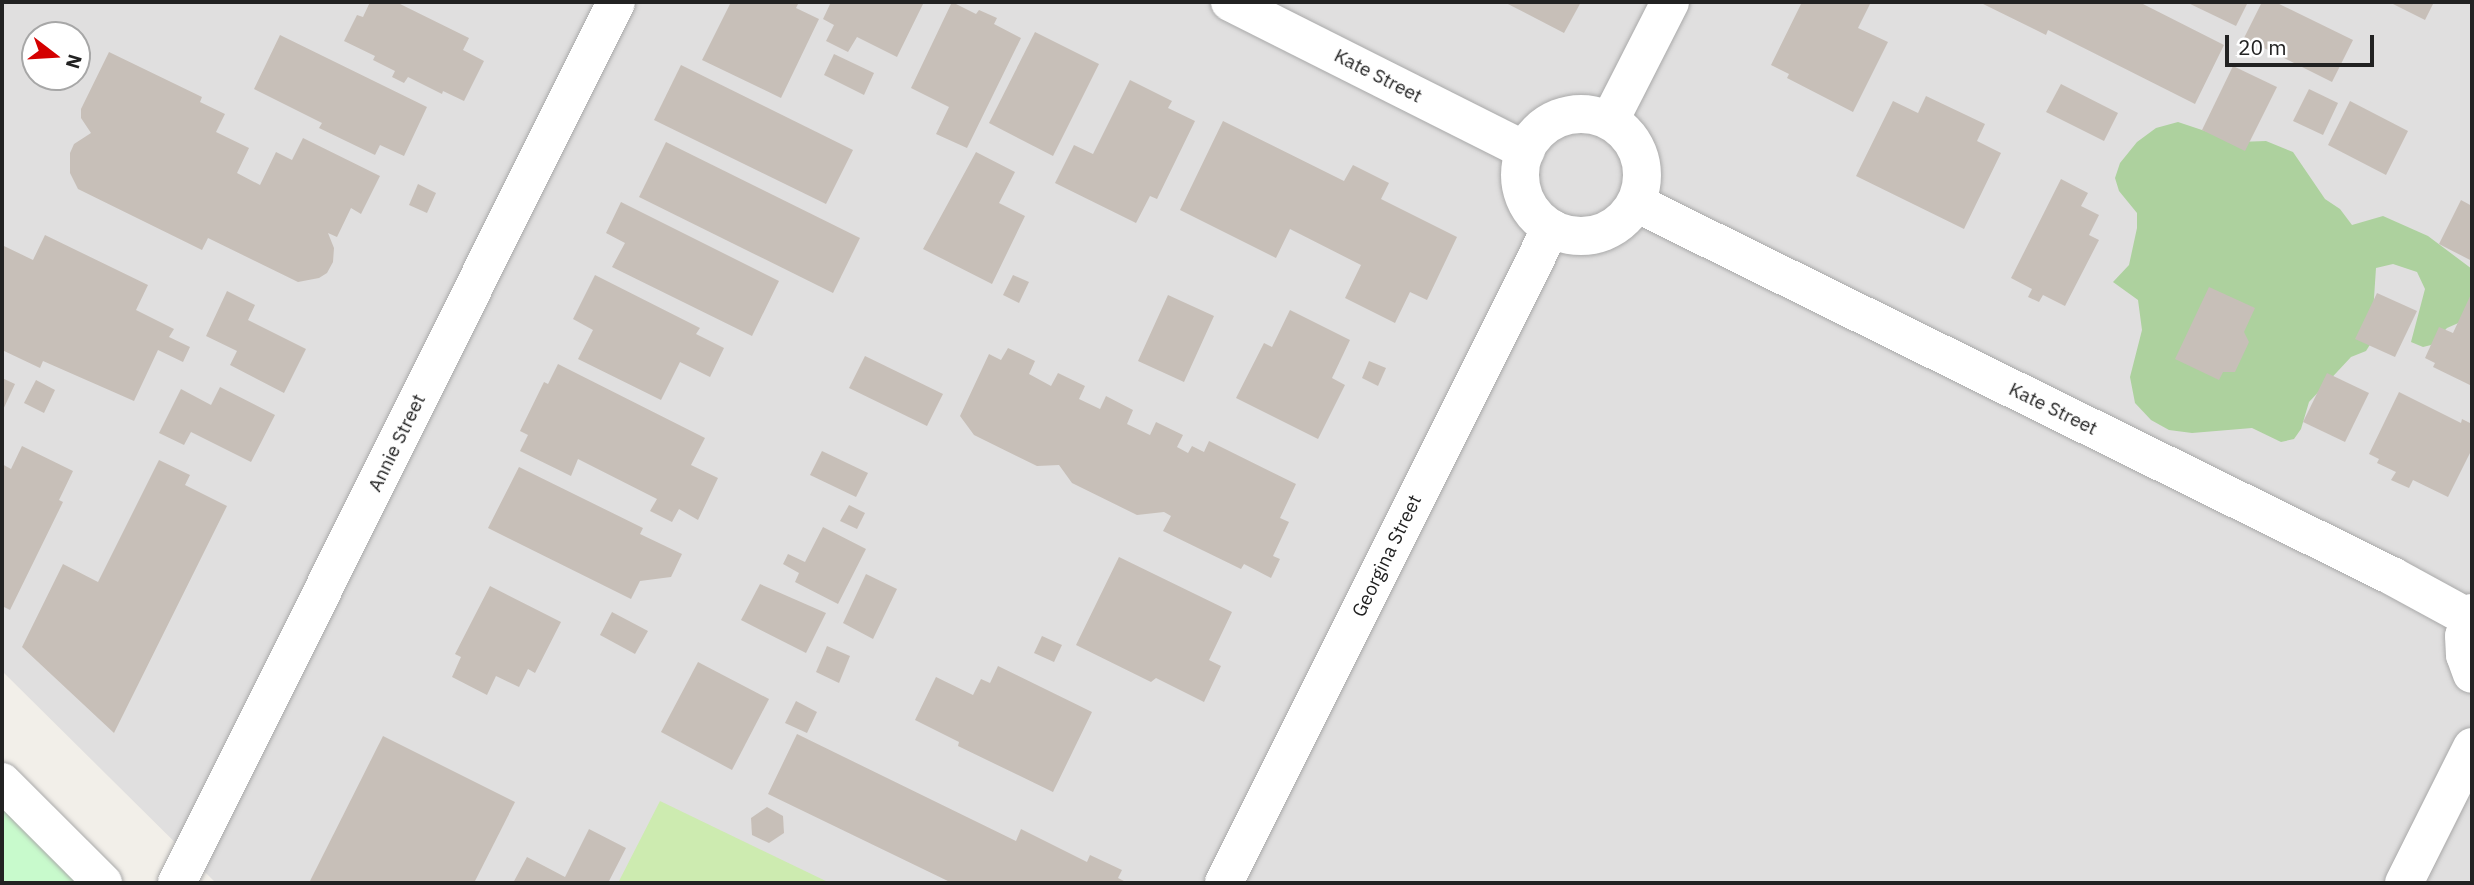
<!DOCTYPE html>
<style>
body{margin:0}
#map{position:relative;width:2474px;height:885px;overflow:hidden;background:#f2efe9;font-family:"IBM Plex Sans",sans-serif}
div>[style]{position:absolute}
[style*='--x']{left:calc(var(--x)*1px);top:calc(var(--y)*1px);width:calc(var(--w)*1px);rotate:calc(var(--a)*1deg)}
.residential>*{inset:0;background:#e0dfdf}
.grass>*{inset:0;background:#cdebb0}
.forest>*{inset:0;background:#add19e}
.park>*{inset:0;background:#c8facc}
.building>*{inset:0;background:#c7bfb8}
.roads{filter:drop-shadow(0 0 2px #a9a9a9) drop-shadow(0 0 2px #a9a9a9)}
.minor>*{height:38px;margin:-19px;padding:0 19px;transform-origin:19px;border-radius:19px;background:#fff}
.minor>.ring{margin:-19px;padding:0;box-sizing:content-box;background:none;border:38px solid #fff;border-radius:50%}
span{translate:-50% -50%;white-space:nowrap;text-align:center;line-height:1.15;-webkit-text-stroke:5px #fff;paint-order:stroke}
.street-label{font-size:19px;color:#222}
.frame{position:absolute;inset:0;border:4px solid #222;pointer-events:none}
.north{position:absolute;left:21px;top:21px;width:70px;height:70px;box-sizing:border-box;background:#fff;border:2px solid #a7a7a7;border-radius:50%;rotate:107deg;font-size:19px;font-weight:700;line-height:28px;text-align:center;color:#222}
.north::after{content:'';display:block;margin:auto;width:24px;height:32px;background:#d40000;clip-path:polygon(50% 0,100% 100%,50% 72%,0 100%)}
.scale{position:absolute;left:2225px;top:35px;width:149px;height:32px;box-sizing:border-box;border:4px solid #222;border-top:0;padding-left:9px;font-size:21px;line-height:24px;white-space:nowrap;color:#222;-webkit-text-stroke:5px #fff;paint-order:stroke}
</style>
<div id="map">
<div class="residential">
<div style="clip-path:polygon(evenodd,2px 2px,2472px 2px,2472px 883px,216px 883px,2px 671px,2px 2px,35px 35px,77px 35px,77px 77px,35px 77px,35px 35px)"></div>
</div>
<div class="grass">
<div style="clip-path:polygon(660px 801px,830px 883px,618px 883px)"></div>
</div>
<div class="forest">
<div style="clip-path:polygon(2178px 122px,2238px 142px,2266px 141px,2293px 152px,2325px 199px,2340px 209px,2352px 225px,2383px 216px,2428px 236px,2472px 269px,2472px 317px,2447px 328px,2431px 345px,2423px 347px,2411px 342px,2425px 289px,2417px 272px,2393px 264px,2376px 268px,2371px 343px,2366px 351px,2351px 357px,2309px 402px,2301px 429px,2294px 439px,2281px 442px,2252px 428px,2192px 433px,2169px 430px,2151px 420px,2135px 403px,2130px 377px,2142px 330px,2138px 300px,2113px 282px,2129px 265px,2137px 228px,2137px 213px,2119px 191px,2115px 178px,2120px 163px,2137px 142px,2156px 128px)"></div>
</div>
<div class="park">
<div style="clip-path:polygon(2px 782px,103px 883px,2px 883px)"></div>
</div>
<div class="building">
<div style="clip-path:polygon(370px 2px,396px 2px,469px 38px,463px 50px,484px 61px,464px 101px,443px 91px,442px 94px,408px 77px,404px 83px,392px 77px,395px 71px,373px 60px,375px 56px,344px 41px,357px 15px,363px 17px)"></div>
<div style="clip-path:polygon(731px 2px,799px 2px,796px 8px,819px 19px,781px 98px,702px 60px)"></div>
<div style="clip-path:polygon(831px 2px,924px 2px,897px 57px,857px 37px,848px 52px,826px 41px,834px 25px,823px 19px)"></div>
<div style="clip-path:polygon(952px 2px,976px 14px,979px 10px,997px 18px,994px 24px,1021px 38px,967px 148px,936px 134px,949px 107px,911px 88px)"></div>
<div style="clip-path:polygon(1504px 2px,1581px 2px,1564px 33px)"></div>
<div style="clip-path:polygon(1802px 2px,1871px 2px,1858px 28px,1888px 42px,1853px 112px,1787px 78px,1789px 74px,1771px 65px)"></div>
<div style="clip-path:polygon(1979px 2px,2139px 2px,2224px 45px,2195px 104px,2048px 30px,2046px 35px)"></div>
<div style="clip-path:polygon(2186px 2px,2248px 2px,2236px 26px)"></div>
<div style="clip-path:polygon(2262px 2px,2275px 2px,2353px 40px,2332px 82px,2244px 38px)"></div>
<div style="clip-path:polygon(2389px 2px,2434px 2px,2425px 20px)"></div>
<div style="clip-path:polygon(1035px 32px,1099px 64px,1053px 156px,989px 123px)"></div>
<div style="clip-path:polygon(280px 35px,427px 107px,404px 156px,380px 145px,375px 155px,319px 128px,322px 123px,254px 89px)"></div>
<div style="clip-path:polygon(109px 52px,202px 97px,200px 102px,225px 114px,216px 132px,249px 148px,237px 173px,260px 185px,276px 152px,292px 160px,303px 138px,380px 176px,361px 214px,351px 208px,337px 237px,328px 233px,334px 248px,333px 262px,327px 273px,319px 278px,298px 282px,208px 238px,202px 250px,78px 189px,70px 173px,70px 153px,74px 144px,91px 133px,81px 118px,81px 109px)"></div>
<div style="clip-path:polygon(834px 54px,874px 73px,864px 95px,824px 75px)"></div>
<div style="clip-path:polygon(681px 65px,853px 150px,826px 204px,654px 120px)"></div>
<div style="clip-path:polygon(2233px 66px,2277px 87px,2245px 151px,2202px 130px)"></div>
<div style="clip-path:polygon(1130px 80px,1172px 101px,1168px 108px,1195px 121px,1157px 199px,1150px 196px,1136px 223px,1055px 183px,1074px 145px,1093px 154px)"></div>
<div style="clip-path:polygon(2061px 84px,2118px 113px,2104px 141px,2046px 112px)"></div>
<div style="clip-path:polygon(2309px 89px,2338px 103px,2323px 135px,2293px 121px)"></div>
<div style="clip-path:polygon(1926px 96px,1985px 124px,1977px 141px,2001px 153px,1964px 229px,1856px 176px,1893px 101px,1918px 113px)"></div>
<div style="clip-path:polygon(2350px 101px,2408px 131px,2386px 175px,2328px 145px)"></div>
<div style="clip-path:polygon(1223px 121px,1344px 181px,1353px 165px,1389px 183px,1381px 199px,1457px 237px,1427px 300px,1410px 292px,1395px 323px,1345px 298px,1361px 265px,1290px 229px,1276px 258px,1180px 210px)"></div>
<div style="clip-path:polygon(666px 142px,860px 238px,833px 293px,639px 197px)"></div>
<div style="clip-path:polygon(976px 152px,1015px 172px,999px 203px,1025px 216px,992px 284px,923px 249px)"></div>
<div style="clip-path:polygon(2061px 179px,2088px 193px,2081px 206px,2099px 215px,2089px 235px,2099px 240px,2065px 306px,2043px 295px,2039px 302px,2028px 297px,2032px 289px,2011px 278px)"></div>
<div style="clip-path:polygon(418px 184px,436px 193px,427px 213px,409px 205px)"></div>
<div style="clip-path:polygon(2461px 200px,2472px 206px,2472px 261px,2439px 244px)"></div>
<div style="clip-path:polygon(621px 202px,779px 281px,752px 336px,612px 267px,625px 243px,606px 233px)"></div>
<div style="clip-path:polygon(45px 235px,148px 285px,136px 310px,174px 329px,169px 337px,190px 347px,183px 362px,158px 350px,134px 401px,43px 361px,40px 368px,2px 350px,2px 251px,4px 246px,33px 260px)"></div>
<div style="clip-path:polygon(595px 275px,700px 328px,696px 334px,724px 348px,710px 377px,680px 362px,661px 400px,578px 359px,593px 330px,573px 319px)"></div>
<div style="clip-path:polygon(1013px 275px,1029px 282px,1019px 303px,1003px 295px)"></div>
<div style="clip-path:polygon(2209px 287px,2255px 308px,2244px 332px,2249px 342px,2235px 372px,2223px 372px,2219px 380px,2175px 359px)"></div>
<div style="clip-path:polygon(227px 291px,255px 305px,248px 320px,306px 349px,284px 393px,230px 365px,237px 351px,206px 336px)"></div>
<div style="clip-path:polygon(2472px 292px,2472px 386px,2433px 367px,2435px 363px,2425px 358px,2439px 327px,2453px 333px)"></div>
<div style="clip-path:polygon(2377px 293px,2417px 311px,2395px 357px,2355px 339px)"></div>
<div style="clip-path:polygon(1168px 295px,1214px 316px,1184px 382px,1138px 361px)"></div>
<div style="clip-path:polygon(1290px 310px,1350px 340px,1332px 378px,1345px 385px,1318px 439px,1236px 398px,1264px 343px,1272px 347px)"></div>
<div style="clip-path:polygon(1008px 348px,1035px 361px,1029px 374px,1051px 386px,1058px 373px,1085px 386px,1079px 399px,1100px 409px,1106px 396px,1133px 410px,1127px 424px,1150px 435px,1156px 422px,1183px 435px,1177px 447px,1188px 453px,1192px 446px,1204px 452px,1209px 441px,1296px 484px,1280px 518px,1289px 522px,1273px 556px,1280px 559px,1271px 578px,1244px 564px,1241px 569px,1163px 531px,1171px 516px,1164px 512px,1137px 515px,1072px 483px,1059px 465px,1037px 466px,974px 435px,960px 416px,989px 354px,1001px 360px)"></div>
<div style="clip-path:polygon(865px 356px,943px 394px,927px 426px,849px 388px)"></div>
<div style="clip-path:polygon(1369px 361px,1386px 368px,1378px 386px,1362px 378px)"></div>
<div style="clip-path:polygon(558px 364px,705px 438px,691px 465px,718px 478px,698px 520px,679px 509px,672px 522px,650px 511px,657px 499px,578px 459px,571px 476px,520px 451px,528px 435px,520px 431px,544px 382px,548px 384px)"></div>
<div style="clip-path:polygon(2327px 373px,2369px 393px,2345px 442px,2303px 422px)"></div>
<div style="clip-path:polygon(2px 378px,15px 384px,2px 412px)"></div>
<div style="clip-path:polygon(36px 380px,55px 390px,44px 413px,24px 403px)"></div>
<div style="clip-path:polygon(220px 387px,275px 415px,251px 462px,191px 432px,184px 445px,159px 433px,181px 389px,211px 405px)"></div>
<div style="clip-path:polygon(2399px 392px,2461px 423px,2462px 419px,2472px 424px,2472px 449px,2448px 497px,2413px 480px,2409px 488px,2391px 480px,2396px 472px,2377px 463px,2379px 459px,2369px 454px)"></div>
<div style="clip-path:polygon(22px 446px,73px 471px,59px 500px,63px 502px,10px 610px,2px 606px,2px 464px,11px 469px)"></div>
<div style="clip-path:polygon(822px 451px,868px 473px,856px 497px,810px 475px)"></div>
<div style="clip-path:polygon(159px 460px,190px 475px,185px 485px,227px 506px,114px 733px,22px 647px,63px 564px,98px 582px)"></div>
<div style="clip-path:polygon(519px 467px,643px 528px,640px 534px,682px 554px,671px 577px,640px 581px,631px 599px,488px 528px)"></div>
<div style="clip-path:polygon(849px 505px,865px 513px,857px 529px,840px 521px)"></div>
<div style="clip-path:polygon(823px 527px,866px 549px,838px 604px,795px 582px,799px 573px,783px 564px,788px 554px,805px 562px)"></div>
<div style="clip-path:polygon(1119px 557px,1232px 612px,1209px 660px,1221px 666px,1204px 702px,1156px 678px,1151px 682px,1076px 645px)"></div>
<div style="clip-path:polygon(866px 574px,897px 589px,873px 639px,843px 623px)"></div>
<div style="clip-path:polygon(760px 584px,826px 613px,806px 653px,741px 620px)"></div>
<div style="clip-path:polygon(490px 586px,561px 622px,535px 673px,528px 669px,519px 687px,496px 676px,487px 695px,452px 677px,461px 657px,455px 654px)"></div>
<div style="clip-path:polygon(612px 612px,648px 631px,635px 654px,600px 635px)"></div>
<div style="clip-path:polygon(1042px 636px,1062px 645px,1054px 662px,1034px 653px)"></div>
<div style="clip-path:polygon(827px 646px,850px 656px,839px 683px,816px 672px)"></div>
<div style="clip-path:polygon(698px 662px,769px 699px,732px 770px,661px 732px)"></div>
<div style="clip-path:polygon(998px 666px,1092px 712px,1053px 792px,958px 746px,959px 742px,915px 720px,936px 677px,973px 695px,981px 679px,990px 683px)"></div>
<div style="clip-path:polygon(796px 701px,817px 712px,807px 733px,785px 723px)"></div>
<div style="clip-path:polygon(797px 734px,1016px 841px,1021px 829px,1087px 862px,1090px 855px,1122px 870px,1118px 878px,1128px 883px,952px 883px,768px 794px)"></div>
<div style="clip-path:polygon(383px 736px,515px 802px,474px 883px,309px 883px)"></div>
<div style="clip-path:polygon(767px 807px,783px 816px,784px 833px,769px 843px,752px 835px,751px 818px)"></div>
<div style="clip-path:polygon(589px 829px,626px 848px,608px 883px,513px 883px,527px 857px,565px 877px)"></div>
</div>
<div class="roads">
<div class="minor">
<div style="--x:1230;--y:2;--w:331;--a:26.7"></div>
<div class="ring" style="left:1520px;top:114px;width:84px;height:84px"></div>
<div style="--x:1610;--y:120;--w:132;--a:-63"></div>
<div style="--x:1636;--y:203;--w:843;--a:26.26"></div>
<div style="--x:2392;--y:576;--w:88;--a:28.6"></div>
<div style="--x:2472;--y:613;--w:24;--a:109"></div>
<div style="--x:2464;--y:636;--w:19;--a:87"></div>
<div style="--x:2465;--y:655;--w:20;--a:70"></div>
<div style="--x:2;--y:782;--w:143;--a:45"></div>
<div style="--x:177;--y:883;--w:984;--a:-63.51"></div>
<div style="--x:1224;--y:883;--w:732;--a:-63.47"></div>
<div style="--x:2404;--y:883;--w:152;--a:-63.4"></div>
</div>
</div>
<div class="street-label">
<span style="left:1378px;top:76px;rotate:27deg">Kate Street</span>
<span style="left:2053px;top:409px;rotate:26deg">Kate Street</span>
<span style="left:397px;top:443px;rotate:-64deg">Annie Street</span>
<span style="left:1387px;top:556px;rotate:-64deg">Georgina Street</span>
</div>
<div class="frame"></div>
<div class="north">N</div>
<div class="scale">20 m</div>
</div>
